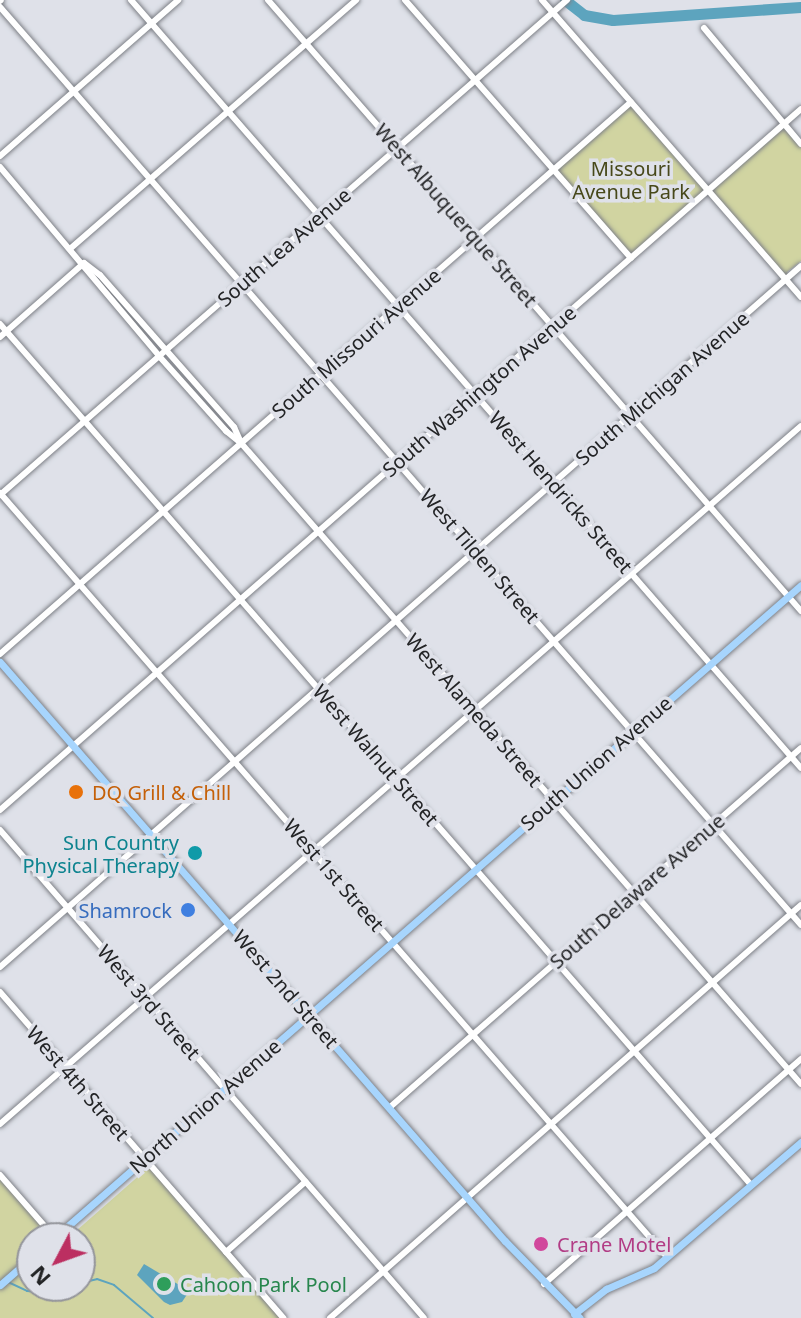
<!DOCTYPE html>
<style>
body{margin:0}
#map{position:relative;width:801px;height:1318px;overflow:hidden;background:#dfe1e9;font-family:"Noto Sans",sans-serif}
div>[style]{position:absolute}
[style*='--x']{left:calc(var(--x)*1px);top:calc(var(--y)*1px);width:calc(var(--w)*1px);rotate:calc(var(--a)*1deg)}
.green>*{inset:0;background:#d1d4a1}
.water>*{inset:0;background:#5da4be}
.stream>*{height:2px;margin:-1px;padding:0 1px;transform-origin:1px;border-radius:1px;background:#5da4be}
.river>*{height:11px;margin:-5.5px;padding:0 5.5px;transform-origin:5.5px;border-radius:5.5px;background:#5da4be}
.roads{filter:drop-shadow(0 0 2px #7e8187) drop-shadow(0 0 2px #7e8187)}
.minor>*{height:6px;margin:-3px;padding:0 3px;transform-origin:3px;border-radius:3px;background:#fff}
.major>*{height:7px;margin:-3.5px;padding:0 3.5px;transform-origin:3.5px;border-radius:3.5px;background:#a7d5fd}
.dots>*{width:22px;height:22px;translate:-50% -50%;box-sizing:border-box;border:4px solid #dfe1e9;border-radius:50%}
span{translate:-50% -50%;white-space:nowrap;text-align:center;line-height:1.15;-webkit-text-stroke:7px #dfe1e9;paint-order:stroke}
.park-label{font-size:20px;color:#47481a}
.street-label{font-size:20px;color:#232426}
.food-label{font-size:20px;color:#c56008}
.left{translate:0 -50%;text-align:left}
.culture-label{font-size:20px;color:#0d838f}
.right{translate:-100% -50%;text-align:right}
.shop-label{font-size:20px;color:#366cbe}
.hotel-label{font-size:20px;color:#b23c85}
.leisure-label{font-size:20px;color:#27864d}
.north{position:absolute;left:16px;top:1222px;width:80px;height:80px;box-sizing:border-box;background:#dfe1e9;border:2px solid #94959b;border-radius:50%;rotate:229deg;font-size:22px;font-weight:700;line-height:32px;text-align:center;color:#232426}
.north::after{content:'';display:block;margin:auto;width:28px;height:36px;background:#bc2f61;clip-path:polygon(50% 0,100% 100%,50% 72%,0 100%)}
</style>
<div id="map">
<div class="green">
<div style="clip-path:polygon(631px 102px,708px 190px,631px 258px,554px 170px)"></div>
<div style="clip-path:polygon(784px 128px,801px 148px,801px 261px,787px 272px,788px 278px,712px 191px)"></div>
<div style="clip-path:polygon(150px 1166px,283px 1318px,0 1318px,0 1175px,55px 1238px,32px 1238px,32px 1286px,80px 1286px,80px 1238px,68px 1238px)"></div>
</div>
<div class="water">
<div style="clip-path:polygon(144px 1264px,186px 1289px,188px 1293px,182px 1302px,170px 1305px,164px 1302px,137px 1275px)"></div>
</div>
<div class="stream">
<div style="--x:8;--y:1282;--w:21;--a:25"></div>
<div style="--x:27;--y:1291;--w:21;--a:5"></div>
<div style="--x:48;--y:1293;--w:27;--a:-15"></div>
<div style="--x:80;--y:1283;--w:17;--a:-13"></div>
<div style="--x:97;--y:1279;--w:18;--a:19"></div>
<div style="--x:114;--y:1285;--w:51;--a:40.2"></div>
</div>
<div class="river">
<div style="--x:565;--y:0;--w:24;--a:38"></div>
<div style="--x:584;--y:15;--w:29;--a:10"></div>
<div style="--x:613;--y:20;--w:188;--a:-4"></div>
</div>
<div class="roads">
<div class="minor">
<div style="--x:131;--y:0;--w:1019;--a:48.9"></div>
<div style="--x:268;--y:0;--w:811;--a:48.9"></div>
<div style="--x:405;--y:0;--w:343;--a:48.8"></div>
<div style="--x:542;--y:0;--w:394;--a:48.9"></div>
<div style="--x:0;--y:1;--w:1;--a:-45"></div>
<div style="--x:0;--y:7;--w:1218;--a:48.89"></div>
<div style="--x:704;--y:28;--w:151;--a:50.1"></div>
<div style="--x:0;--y:156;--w:237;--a:-41.2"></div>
<div style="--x:0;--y:167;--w:247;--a:49.9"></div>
<div style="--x:159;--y:356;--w:101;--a:48.2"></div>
<div style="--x:226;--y:431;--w:19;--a:39"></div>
<div style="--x:241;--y:443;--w:851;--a:48.86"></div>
<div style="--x:71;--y:248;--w:378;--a:-41"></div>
<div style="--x:84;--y:263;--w:20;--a:37"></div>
<div style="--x:100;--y:275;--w:100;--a:48.7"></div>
<div style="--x:166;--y:350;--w:103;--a:48.6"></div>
<div style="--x:234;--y:427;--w:17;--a:66"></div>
<div style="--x:0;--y:324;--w:1143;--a:48.9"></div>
<div style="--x:0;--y:337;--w:112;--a:-41.4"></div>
<div style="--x:0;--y:493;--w:1014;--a:48.88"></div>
<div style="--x:0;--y:495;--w:753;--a:-41.12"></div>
<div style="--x:0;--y:654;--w:838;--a:-41.18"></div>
<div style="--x:0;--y:810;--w:1064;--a:-41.19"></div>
<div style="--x:0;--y:830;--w:646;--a:49.01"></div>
<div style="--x:0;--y:967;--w:1064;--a:-41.19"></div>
<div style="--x:0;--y:992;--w:432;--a:49"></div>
<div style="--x:389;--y:1108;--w:547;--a:-41.15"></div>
<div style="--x:0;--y:1124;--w:1062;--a:-41.07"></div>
<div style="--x:0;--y:1175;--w:84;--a:48.9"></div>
<div style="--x:226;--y:1252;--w:106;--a:-41.5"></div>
<div style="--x:544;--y:1284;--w:342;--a:-41.2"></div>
<div style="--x:330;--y:1318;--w:626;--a:-41.25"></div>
</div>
<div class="major">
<div style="--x:0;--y:662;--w:768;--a:48.91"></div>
<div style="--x:505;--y:1241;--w:107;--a:45.8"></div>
<div style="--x:54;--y:1238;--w:992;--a:-41.16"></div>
<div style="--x:0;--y:1285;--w:43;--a:-41.2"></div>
<div style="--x:574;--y:1314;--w:41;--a:-38"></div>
<div style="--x:606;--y:1289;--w:52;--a:-23.6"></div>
<div style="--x:654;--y:1268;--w:194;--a:-40.6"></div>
</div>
</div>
<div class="dots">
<div style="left:76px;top:792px;background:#e8710a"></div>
<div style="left:195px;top:853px;background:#0f9aa8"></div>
<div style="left:188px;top:910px;background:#3f7fe0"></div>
<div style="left:541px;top:1244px;background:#d1479c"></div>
<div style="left:164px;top:1284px;background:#2e9e5b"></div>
</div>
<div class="park-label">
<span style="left:631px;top:180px">Missouri<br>Avenue Park</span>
</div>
<div class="street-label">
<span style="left:456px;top:215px;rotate:49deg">West Albuquerque Street</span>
<span style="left:284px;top:247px;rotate:-41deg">South Lea Avenue</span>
<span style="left:356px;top:343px;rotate:-41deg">South Missouri Avenue</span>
<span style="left:662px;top:388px;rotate:-41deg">South Michigan Avenue</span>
<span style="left:479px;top:391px;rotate:-41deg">South Washington Avenue</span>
<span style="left:561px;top:492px;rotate:49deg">West Hendricks Street</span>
<span style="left:480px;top:556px;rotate:49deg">West Tilden Street</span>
<span style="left:474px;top:710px;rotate:49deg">West Alameda Street</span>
<span style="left:376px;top:755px;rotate:49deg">West Walnut Street</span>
<span style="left:596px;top:763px;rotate:-41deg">South Union Avenue</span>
<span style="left:334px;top:875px;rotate:49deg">West 1st Street</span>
<span style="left:637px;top:891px;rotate:-41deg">South Delaware Avenue</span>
<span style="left:286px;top:989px;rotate:49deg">West 2nd Street</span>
<span style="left:149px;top:1002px;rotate:49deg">West 3rd Street</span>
<span style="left:78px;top:1083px;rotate:49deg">West 4th Street</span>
<span style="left:205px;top:1106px;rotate:-41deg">North Union Avenue</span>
</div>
<div class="food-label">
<span class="left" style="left:92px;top:792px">DQ Grill &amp; Chill</span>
</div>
<div class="culture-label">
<span class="right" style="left:179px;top:854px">Sun Country<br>Physical Therapy</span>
</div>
<div class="shop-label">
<span class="right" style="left:172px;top:910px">Shamrock</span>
</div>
<div class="hotel-label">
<span class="left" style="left:557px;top:1244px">Crane Motel</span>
</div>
<div class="leisure-label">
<span class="left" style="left:180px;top:1284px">Cahoon Park Pool</span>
</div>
<div class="north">N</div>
</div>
